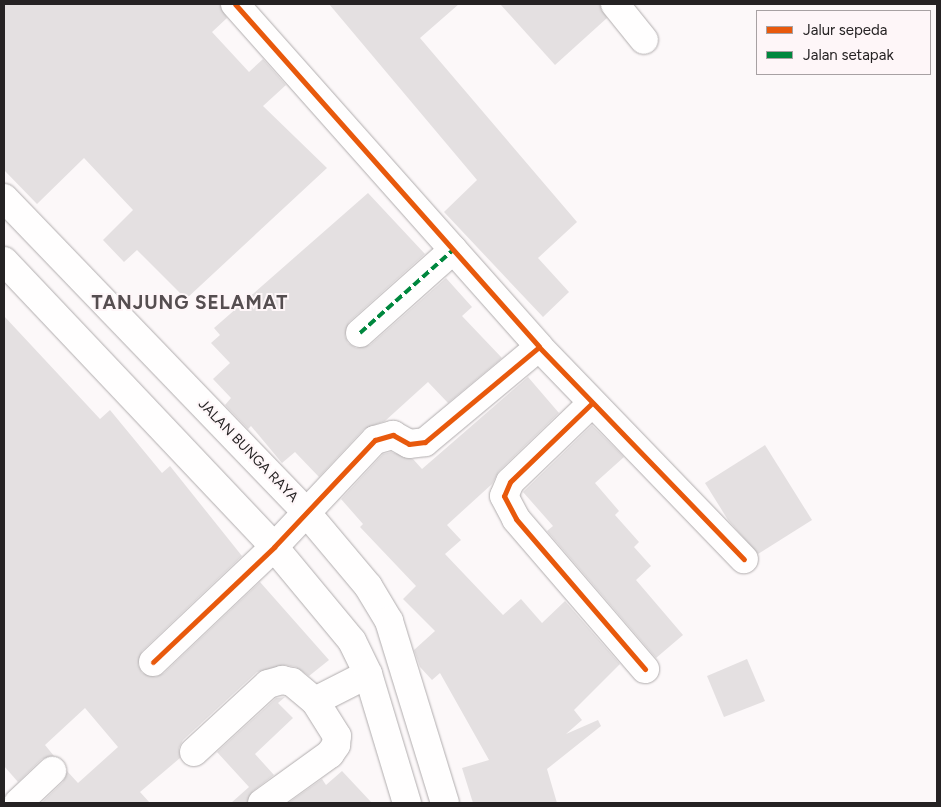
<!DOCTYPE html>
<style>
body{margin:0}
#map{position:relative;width:941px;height:807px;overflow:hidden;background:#fcf8f9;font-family:Figtree,sans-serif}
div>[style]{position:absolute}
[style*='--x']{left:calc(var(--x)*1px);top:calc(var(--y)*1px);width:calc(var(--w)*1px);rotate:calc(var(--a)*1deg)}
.building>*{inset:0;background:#e4e0e1}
.roads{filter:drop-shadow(0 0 1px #b0acad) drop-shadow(0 0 1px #b0acad)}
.minor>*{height:28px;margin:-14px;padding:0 14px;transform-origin:14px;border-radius:14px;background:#fffefe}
.primary>*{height:28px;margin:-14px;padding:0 14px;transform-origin:14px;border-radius:14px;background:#fffefe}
.quiet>*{height:4px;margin-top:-2px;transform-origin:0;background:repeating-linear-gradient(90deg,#00873e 0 8px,transparent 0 12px)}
.cycleway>*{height:5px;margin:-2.5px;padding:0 2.5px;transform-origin:2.5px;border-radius:2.5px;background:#e8590c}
span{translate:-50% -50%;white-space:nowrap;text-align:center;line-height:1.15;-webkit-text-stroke:4px #fef6f8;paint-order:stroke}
.street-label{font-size:14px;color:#252223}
.district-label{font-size:19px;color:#554e50;font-weight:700;letter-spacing:1px}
.frame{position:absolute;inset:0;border:5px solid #252223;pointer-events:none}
.legend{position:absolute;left:756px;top:10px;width:175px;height:65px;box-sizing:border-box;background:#fef6f8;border:1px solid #a7a1a3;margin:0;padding:6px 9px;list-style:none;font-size:15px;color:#252223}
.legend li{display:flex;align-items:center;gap:10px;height:25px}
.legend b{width:25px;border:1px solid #a7a1a3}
</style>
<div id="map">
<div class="building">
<div style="clip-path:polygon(4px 4px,220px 4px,227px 18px,212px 32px,249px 72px,263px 59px,286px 85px,263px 106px,327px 168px,186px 299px,137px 250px,124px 262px,103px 240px,133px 210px,84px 158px,37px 204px,4px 170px)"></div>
<div style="clip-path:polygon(329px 4px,459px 4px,420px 38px,577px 222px,538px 258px,569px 292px,543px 317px,444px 212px,477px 180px)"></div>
<div style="clip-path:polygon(500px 4px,600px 4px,607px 18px,555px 65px)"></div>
<div style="clip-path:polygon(368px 193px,425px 254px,349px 322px,345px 336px,348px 343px,356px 348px,370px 345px,446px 278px,472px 307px,462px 316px,502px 358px,448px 403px,428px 382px,385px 421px,364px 429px,319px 477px,295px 452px,282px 463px,251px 426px,248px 429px,225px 405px,231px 398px,213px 379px,230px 363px,211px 343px,220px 335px,214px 328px)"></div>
<div style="clip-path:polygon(4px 316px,100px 419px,110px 410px,162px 473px,170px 466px,242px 556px,142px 651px,138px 665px,142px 673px,156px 677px,164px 673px,260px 582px,329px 660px,309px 676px,296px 667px,285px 665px,257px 672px,183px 740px,179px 748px,180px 758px,140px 792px,150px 803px,41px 803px,63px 782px,67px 771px,78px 783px,118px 747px,85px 708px,45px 745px,54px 756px,42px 759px,18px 782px,4px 766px)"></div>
<div style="clip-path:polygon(528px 377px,559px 413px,499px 471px,492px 484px,447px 525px,461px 540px,445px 554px,503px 615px,521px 599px,542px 623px,565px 601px,620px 664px,574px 710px,582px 720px,566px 734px,598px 720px,601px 726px,547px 769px,557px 803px,473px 803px,462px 768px,489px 760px,440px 673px,432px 680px,420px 667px,414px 650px,435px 631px,403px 599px,416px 586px,360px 527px,363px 524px,341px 499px,383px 454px,391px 452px,413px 459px,422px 469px)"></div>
<div style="clip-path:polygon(592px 425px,624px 457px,595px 483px,619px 511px,615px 515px,639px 542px,634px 547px,651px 566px,636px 580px,683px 635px,656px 658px,547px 531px,553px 526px,523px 492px)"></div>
<div style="clip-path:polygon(765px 445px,812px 520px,758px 554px,728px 520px,705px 483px)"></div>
<div style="clip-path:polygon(747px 659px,765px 701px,724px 717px,707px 676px)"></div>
<div style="clip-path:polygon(285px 697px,278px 703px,293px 718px,255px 754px,274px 775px,253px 791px,247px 803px,231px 803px,249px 787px,217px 752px,276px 698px)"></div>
<div style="clip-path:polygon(342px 771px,372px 803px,288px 803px,322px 779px,326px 785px)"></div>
</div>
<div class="roads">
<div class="minor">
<div style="--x:235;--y:4;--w:458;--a:48.4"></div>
<div style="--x:539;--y:347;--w:295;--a:46"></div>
<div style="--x:615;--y:4;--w:46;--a:51.1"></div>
<div style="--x:360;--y:333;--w:125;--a:-41.7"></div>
<div style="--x:591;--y:404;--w:112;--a:136.1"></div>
<div style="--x:510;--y:482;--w:15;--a:113"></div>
<div style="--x:504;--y:496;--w:26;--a:62"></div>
<div style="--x:516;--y:519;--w:198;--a:49.3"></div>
<div style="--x:153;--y:662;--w:167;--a:-43.5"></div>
<div style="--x:274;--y:547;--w:147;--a:-46.7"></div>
<div style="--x:375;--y:440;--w:19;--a:-16"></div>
<div style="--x:393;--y:435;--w:18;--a:29"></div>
<div style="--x:409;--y:444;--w:16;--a:-7"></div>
<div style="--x:425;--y:442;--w:148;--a:-39.8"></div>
<div style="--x:194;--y:752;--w:100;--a:-42.6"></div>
<div style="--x:268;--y:684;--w:15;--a:-16"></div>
<div style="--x:282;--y:680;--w:10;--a:11"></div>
<div style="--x:292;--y:682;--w:30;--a:40"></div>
<div style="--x:18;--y:803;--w:47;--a:-43.3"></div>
<div style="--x:262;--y:803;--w:84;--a:-35.8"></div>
<div style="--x:330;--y:754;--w:11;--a:-56"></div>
<div style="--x:336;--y:745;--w:9;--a:-84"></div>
<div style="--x:337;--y:736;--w:41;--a:-122.2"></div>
<div style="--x:315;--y:701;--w:59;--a:-27"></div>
</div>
<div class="primary">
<div style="--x:4;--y:198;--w:434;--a:46.1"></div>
<div style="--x:305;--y:511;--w:98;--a:50"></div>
<div style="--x:368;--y:586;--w:41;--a:59"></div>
<div style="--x:389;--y:621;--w:190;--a:72.9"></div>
<div style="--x:4;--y:261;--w:393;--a:46.6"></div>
<div style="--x:274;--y:547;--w:122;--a:50.3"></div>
<div style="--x:352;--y:641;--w:37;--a:64"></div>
<div style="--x:368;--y:674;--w:135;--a:73.2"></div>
</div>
</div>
<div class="quiet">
<div style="--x:360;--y:333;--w:125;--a:-41.7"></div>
</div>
<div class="cycleway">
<div style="--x:235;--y:4;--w:458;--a:48.4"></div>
<div style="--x:539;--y:347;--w:295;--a:46"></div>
<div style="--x:591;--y:404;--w:112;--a:136.1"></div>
<div style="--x:510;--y:482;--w:15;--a:113"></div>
<div style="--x:504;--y:496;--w:26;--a:62"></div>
<div style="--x:516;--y:519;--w:198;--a:49.3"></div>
<div style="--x:153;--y:662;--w:167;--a:-43.5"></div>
<div style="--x:274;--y:547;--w:147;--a:-46.7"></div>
<div style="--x:375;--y:440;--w:19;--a:-16"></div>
<div style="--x:393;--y:435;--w:18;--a:29"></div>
<div style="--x:409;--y:444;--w:16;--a:-7"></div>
<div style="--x:425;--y:442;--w:148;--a:-39.8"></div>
</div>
<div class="street-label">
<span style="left:248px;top:451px;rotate:46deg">JALAN BUNGA RAYA</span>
</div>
<div class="district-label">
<span style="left:190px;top:303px">TANJUNG SELAMAT</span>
</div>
<div class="frame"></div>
<ul class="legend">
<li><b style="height:6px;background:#e8590c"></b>Jalur sepeda</li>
<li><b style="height:6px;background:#00873e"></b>Jalan setapak</li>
</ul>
</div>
